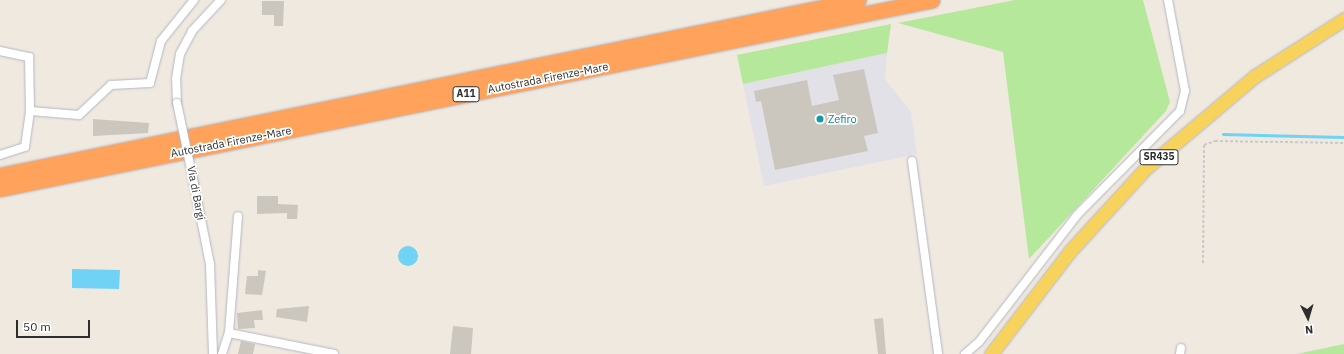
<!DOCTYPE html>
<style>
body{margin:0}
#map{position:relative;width:1344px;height:354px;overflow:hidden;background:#efe9e0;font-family:"IBM Plex Sans",sans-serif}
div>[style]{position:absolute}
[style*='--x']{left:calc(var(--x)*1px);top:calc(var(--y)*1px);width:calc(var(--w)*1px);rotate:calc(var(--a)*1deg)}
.industrial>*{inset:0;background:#e3e1e8}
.green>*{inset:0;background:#b5e89b}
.water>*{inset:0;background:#70d2f5}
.round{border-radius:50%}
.stream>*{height:3px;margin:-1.5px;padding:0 1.5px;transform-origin:1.5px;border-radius:1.5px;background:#70d2f5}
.building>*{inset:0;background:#cbc7be}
.path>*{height:2px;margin-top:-1px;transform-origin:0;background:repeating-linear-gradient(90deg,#c9c9c9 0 3px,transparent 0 5px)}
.roads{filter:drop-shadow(0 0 1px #b4b7c2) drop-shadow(0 0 1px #b4b7c2)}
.minor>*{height:8px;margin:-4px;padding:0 4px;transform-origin:4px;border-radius:4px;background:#fff}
.primary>*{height:13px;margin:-6.5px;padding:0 6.5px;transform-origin:6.5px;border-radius:6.5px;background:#f7d35e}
.motorway>*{height:15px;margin:-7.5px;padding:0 7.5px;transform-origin:7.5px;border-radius:7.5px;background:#ffa25c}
.bridges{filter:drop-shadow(0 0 1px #b4b7c2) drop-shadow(0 0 1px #b4b7c2)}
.minor-bridge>*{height:8px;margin:-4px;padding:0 4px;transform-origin:4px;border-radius:4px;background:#fff}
.dots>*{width:11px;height:11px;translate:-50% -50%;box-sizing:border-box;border:2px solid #fff;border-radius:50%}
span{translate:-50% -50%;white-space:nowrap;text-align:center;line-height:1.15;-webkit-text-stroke:3.5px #fff;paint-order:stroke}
.shield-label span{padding:1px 3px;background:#fff;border:1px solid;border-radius:3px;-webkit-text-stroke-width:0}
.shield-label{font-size:10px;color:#2e2e2e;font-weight:700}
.street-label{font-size:11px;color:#2e2e2e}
.culture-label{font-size:11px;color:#0d838f}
.left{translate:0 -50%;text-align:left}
.north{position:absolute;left:1288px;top:298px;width:40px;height:40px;-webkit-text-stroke:3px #fff;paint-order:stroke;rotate:175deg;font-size:11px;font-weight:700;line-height:16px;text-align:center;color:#2e2e2e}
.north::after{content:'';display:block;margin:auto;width:14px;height:18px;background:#2e2e2e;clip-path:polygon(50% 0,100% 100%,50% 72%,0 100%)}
.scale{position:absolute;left:16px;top:320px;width:74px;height:18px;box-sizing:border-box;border:2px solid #2e2e2e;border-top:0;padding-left:5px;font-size:12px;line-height:14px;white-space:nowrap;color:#2e2e2e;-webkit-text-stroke:3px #fff;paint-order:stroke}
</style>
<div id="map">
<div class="industrial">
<div style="clip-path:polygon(887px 53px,885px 79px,911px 112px,917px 154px,764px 186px,743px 84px)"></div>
</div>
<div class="green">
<div style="clip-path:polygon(1015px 0,1143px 0,1170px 102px,1166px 111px,1029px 259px,1003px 52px,898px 23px)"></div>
<div style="clip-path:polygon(891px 24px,887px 53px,743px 84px,737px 55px)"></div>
<div style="clip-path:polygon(1344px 344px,1344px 354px,1297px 354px)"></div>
</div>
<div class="water">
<div class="round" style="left:398px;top:246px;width:20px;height:20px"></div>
<div style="clip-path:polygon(72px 269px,120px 270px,119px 289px,72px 288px)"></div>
</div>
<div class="stream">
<div style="--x:1223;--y:134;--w:121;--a:1.4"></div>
</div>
<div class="building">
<div style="clip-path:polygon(262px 1px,284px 1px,283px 26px,274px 26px,274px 15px,262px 15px)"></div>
<div style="clip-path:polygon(864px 69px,878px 133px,864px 136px,868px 151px,775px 170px,761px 101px,756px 102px,754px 91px,807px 80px,812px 106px,839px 100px,833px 75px)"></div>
<div style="clip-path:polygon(93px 119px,149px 123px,148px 133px,93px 136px)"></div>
<div style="clip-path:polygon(257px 196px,278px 196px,278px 204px,298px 205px,297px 219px,287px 219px,287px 213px,257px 214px)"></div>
<div style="clip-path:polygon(258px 270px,266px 271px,262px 295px,245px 294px,247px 276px,258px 276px)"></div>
<div style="clip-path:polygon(309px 306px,307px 322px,276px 317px,277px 309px)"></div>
<div style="clip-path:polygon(262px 310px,263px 320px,254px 320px,255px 328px,238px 329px,237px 313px)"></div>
<div style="clip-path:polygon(883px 318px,886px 354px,878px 354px,874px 319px)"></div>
<div style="clip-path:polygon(453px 326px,473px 328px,471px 354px,450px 354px)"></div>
<div style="clip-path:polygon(241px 341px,255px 344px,253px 354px,238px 354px)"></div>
</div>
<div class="path">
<div style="--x:1203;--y:263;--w:118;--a:-89.5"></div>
<div style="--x:1204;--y:145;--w:12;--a:-20"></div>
<div style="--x:1215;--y:141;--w:129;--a:0.9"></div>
</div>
<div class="roads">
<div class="minor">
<div style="--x:0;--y:51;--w:30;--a:12"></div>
<div style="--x:29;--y:57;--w:54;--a:88.9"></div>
<div style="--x:30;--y:111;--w:49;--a:4.7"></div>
<div style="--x:79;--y:115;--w:44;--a:-43.2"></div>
<div style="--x:111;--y:85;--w:39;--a:-3"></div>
<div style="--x:150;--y:83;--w:43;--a:-75.3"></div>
<div style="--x:161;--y:41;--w:53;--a:-51.2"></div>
<div style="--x:177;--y:103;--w:24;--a:-92"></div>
<div style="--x:176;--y:79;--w:25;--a:-81"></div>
<div style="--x:180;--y:54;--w:26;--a:-62"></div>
<div style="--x:192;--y:31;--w:42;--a:-46.9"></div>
<div style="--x:0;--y:155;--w:26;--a:-18"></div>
<div style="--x:25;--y:147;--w:36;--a:-82"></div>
<div style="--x:912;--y:161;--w:195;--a:82.3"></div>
<div style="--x:194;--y:184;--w:82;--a:78.7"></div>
<div style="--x:210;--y:264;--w:90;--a:88.1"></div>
<div style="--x:229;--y:333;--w:117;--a:-85.6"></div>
<div style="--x:222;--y:354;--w:22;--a:-72"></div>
<div style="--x:229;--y:333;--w:107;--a:11.3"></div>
<div style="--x:965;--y:354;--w:18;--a:-41"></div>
<div style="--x:979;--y:342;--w:160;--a:-52.3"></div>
<div style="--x:1077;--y:215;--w:146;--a:-45.3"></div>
<div style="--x:1180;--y:111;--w:21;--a:-76"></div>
<div style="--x:1185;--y:91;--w:93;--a:-100.6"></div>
<div style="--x:1180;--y:354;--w:6;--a:-81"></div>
</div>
<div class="primary">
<div style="--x:991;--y:354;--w:130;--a:-52.5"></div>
<div style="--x:1070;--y:251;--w:113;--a:-47.5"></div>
<div style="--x:1146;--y:168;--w:143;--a:-40.2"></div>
<div style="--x:1255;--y:76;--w:106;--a:-32.6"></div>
</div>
<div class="motorway">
<div style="--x:0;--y:175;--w:876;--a:-11.53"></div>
<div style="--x:0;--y:189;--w:951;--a:-11.46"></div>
</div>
</div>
<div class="bridges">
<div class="minor-bridge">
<div style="--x:177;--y:103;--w:83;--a:78.1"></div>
</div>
</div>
<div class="dots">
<div style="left:820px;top:119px;background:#0f9aa8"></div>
</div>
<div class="shield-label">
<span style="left:466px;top:94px">A11</span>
<span style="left:1159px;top:157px">SR435</span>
</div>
<div class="street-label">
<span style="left:548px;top:78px;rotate:-11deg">Autostrada Firenze-Mare</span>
<span style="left:231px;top:142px;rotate:-11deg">Autostrada Firenze-Mare</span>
<span style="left:196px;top:193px;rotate:79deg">Via di Bargi</span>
</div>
<div class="culture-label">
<span class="left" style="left:828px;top:119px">Zefiro</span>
</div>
<div class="north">N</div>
<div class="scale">50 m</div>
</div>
